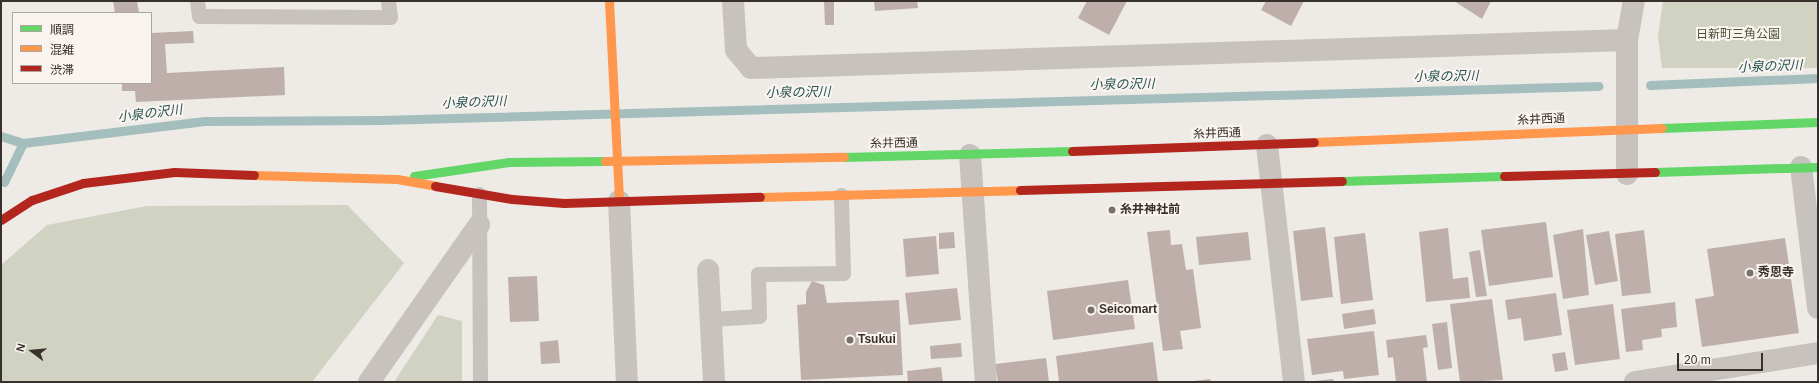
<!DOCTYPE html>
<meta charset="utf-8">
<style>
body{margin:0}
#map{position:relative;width:1819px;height:383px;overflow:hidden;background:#eeeae6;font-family:Arial,"Noto Sans JP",sans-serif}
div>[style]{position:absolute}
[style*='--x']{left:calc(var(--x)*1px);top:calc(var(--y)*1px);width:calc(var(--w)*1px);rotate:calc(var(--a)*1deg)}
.green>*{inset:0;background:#d0d2c2}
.stream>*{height:9px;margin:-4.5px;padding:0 4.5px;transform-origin:4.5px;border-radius:4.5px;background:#a4bebd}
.building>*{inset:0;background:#bfafaa}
.lane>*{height:15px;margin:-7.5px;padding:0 7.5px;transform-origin:7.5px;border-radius:7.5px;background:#c7c2be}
.street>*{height:22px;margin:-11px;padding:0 11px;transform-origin:11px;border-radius:11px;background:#c7c2be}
.fast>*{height:9px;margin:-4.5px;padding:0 4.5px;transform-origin:4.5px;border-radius:4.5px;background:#63d668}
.slow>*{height:9px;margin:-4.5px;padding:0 4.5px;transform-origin:4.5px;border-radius:4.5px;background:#ff974d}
.jam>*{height:9px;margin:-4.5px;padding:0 4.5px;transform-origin:4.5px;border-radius:4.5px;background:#b3261e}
.dots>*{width:11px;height:11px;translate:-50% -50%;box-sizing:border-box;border:2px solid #f9f4ef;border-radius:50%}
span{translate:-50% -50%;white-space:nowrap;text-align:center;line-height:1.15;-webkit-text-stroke:4px #f9f4ef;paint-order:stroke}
.park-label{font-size:12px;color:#495433}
.street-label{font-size:12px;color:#38302c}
.poi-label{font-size:12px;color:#38302c;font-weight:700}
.left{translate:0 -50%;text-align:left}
.water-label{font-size:13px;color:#265455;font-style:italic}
.frame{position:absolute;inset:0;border:2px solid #38302c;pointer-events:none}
.legend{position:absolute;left:12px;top:12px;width:140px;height:72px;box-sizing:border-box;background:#f9f4ef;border:1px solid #aca6a1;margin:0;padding:5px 7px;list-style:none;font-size:12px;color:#38302c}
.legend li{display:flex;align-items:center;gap:8px;height:20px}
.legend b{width:20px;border:1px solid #aca6a1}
.north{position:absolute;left:12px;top:331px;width:40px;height:40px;-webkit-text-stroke:3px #f9f4ef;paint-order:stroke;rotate:286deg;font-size:11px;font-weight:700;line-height:16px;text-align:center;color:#38302c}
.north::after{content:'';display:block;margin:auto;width:14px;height:18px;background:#38302c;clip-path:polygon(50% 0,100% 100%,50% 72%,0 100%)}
.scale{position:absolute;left:1677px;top:353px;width:86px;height:18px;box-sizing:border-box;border:2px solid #38302c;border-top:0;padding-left:5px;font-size:12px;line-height:14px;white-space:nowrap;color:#38302c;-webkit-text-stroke:3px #f9f4ef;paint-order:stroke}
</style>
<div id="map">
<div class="green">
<div style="clip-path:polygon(1663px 1px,1818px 1px,1818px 68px,1662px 68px,1658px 37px)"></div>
<div style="clip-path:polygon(347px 205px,404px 263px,312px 382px,1px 382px,1px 265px,47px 225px,147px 206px)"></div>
<div style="clip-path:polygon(438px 315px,462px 321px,462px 382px,394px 382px)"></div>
</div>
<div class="stream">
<div style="--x:1650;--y:85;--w:168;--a:-2.4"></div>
<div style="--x:1;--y:136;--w:23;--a:18"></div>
<div style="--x:23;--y:143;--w:183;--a:-6.9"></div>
<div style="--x:205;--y:121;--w:175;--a:-0.3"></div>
<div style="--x:380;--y:120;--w:1219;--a:-1.6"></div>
<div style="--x:4;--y:182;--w:43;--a:-64"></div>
</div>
<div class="building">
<div style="clip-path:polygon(113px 1px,137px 1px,139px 13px,115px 13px)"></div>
<div style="clip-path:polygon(824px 1px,834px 1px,834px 25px,825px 25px)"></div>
<div style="clip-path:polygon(874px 1px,917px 1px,918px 8px,875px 11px)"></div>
<div style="clip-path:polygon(1087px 1px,1127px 1px,1109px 35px,1078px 18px)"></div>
<div style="clip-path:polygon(1266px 1px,1304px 1px,1291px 26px,1261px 10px)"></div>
<div style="clip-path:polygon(1454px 1px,1491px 1px,1482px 19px)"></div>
<div style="clip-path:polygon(193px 31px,194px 43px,165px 44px,167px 73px,284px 67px,285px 95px,136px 102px,135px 91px,122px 91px,122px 83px,151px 83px,151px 33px)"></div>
<div style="clip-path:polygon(1546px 222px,1553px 277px,1489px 286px,1481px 230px)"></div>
<div style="clip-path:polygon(1325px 227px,1333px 297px,1301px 301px,1293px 231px)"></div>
<div style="clip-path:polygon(1448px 228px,1453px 279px,1468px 277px,1470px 298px,1426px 302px,1419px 232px)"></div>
<div style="clip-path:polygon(1583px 229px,1589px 295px,1563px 299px,1553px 235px)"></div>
<div style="clip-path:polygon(1170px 230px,1171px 245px,1182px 244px,1186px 270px,1193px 269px,1201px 328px,1180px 331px,1183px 349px,1163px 351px,1147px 232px)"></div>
<div style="clip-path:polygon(1644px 230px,1651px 293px,1622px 296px,1615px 234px)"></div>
<div style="clip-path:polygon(1609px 231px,1618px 281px,1595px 285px,1586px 235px)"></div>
<div style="clip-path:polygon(954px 232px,955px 248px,939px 249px,939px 233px)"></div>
<div style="clip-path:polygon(1248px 232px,1251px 260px,1199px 265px,1196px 237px)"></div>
<div style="clip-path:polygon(1365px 233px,1373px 300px,1341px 304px,1334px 237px)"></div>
<div style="clip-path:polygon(936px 236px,939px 274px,906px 277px,903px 239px)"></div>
<div style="clip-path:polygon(1785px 238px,1799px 333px,1702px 347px,1695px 299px,1714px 296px,1707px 249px)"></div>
<div style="clip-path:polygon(1480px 250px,1487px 296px,1476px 297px,1469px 252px)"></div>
<div style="clip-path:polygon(537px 276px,539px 321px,510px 322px,508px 277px)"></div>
<div style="clip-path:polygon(1128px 280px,1135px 329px,1053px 340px,1047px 291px)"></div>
<div style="clip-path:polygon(812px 281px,824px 285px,827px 303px,899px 300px,903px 375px,801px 380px,797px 305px,806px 304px,806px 292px)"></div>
<div style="clip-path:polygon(957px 288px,961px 320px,909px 325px,905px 293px)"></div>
<div style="clip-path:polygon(1556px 293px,1562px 335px,1524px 341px,1521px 318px,1508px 320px,1505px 300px)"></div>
<div style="clip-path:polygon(1492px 299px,1503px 380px,1460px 382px,1450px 304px)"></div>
<div style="clip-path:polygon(1675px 302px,1677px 327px,1661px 329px,1662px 337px,1642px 340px,1643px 350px,1626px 352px,1621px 309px)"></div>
<div style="clip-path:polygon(1613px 304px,1620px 359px,1575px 365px,1567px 310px)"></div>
<div style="clip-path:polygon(1374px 309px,1376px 324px,1344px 329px,1342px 314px)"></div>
<div style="clip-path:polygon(1447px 322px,1452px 368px,1438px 370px,1432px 324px)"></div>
<div style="clip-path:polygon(1374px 331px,1379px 375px,1344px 379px,1343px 371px,1312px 375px,1307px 339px)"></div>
<div style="clip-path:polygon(1426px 335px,1428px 347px,1423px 348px,1427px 382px,1396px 382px,1393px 357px,1388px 358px,1386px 340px)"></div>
<div style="clip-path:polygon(558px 340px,560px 363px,541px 364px,540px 342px)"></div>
<div style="clip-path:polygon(1153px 342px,1158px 382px,1059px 382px,1056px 356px)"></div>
<div style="clip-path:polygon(961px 343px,962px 357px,931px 359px,930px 346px)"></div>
<div style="clip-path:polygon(1565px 352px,1568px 370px,1555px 372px,1552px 354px)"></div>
<div style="clip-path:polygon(1046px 358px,1049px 382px,998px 382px,995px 364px)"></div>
<div style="clip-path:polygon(941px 367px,943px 382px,908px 382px,907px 371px)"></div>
<div style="clip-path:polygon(1210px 379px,1211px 382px,1194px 382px,1194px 381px)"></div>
<div style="clip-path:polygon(1333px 379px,1334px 382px,1315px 382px,1315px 381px)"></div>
</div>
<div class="lane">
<div style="--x:197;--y:1;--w:15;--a:82"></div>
<div style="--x:199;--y:16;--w:191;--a:0.3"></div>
<div style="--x:390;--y:17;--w:16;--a:-97"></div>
<div style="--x:479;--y:194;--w:188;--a:89.7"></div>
<div style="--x:711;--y:319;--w:48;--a:-3.6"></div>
<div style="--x:759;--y:316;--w:42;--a:-91.4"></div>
<div style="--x:758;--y:274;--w:85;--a:-0.7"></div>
<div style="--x:843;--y:273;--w:78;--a:-91.5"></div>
</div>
<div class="street">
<div style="--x:733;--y:1;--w:49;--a:86.5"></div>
<div style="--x:736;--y:50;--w:23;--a:50"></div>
<div style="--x:751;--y:68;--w:876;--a:-1.83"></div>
<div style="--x:1267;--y:145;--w:239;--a:83.5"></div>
<div style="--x:970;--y:155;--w:228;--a:86"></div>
<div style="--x:1801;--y:167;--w:142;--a:83.1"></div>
<div style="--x:1627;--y:174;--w:134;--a:-90"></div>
<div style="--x:1627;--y:40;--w:40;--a:-80"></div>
<div style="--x:619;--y:201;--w:181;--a:87.5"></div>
<div style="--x:708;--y:270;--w:112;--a:86.9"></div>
<div style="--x:369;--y:382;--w:192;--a:-55"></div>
<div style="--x:1635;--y:382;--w:185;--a:-9"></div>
</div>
<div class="fast">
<div style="--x:1662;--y:128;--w:156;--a:-2.2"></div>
<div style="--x:844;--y:157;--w:228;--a:-1.5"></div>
<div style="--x:1655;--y:172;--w:163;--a:-1.8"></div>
<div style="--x:414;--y:176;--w:96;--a:-8.4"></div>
<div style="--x:509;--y:162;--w:96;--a:-0.6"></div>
<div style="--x:1342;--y:181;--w:162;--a:-1.8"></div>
</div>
<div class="slow">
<div style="--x:609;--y:1;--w:200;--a:87.1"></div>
<div style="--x:1314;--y:142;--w:348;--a:-2.3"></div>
<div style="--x:605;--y:161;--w:239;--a:-1"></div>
<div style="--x:254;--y:175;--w:143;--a:1.6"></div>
<div style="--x:397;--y:179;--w:39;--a:10"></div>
<div style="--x:760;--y:197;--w:260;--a:-1.5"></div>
</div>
<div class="jam">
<div style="--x:1072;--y:151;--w:242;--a:-2.1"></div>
<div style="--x:1504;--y:176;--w:151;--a:-1.5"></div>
<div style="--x:435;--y:186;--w:78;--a:9.6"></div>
<div style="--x:512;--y:199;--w:52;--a:4.4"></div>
<div style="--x:564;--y:203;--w:196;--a:-1.8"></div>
<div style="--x:1020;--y:190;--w:322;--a:-1.6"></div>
<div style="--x:1;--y:220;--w:37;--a:-33"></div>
<div style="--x:32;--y:200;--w:54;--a:-18.4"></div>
<div style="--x:83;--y:183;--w:92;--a:-6.9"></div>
<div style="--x:174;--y:172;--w:80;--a:2.1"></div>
</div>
<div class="dots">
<div style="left:1112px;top:210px;background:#78716d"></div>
<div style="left:1750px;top:273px;background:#78716d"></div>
<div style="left:1091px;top:310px;background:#78716d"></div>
<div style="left:850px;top:340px;background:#78716d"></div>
</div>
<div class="park-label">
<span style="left:1738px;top:35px">日新町三角公園</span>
</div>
<div class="street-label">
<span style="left:1541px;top:120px;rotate:-3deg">糸井西通</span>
<span style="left:1217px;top:134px;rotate:-2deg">糸井西通</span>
<span style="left:894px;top:144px;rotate:-1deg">糸井西通</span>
</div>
<div class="poi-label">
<span class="left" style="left:1120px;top:210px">糸井神社前</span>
<span class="left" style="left:1758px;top:273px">秀恩寺</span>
<span class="left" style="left:1099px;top:310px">Seicomart</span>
<span class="left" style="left:858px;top:340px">Tsukui</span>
</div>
<div class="water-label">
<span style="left:1770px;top:67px;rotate:-2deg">小泉の沢川</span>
<span style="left:1446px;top:77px;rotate:-1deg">小泉の沢川</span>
<span style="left:1122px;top:85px;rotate:-1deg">小泉の沢川</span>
<span style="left:798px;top:93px;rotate:-1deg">小泉の沢川</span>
<span style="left:474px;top:103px;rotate:-2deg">小泉の沢川</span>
<span style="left:150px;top:114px;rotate:-7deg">小泉の沢川</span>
</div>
<div class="frame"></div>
<ul class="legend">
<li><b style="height:5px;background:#63d668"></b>順調</li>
<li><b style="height:5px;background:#ff974d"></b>混雑</li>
<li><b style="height:5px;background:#b3261e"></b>渋滞</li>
</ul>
<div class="north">N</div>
<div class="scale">20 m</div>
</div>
